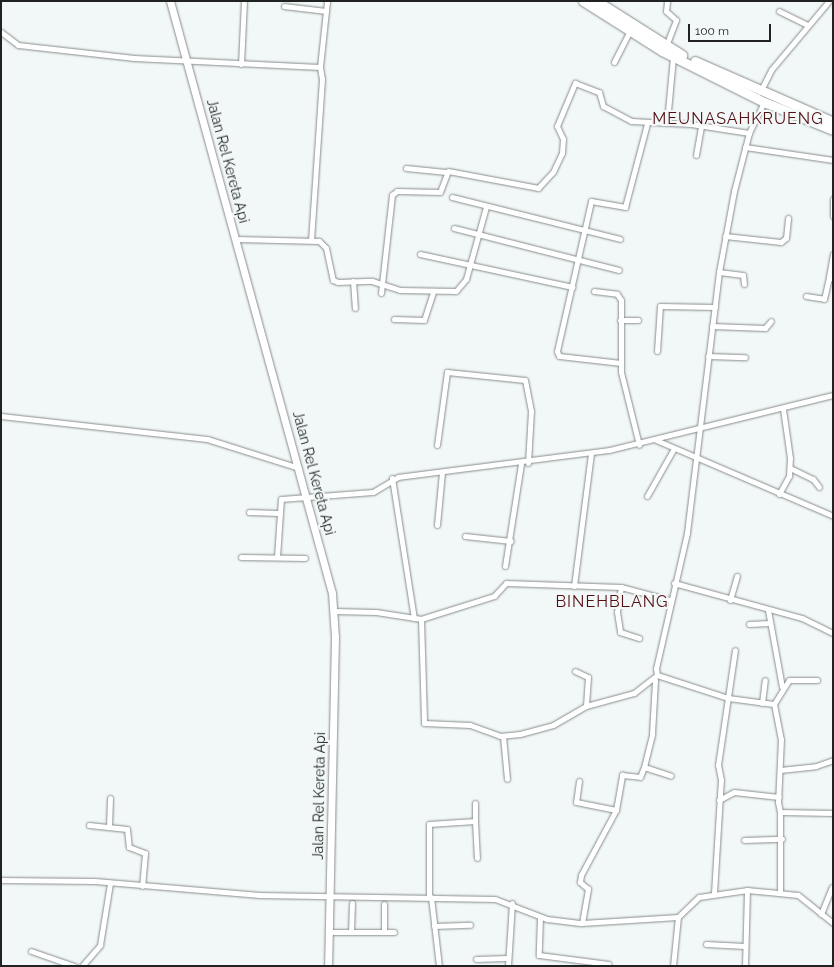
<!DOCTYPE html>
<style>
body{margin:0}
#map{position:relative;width:834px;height:967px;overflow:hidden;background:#f2f7f8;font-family:Raleway,sans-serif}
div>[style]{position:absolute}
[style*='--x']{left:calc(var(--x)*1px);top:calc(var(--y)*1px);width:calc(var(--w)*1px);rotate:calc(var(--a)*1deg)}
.roads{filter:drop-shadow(0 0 1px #878c8c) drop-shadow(0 0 1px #878c8c)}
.minor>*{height:5px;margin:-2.5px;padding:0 2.5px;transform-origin:2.5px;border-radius:2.5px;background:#fff}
.secondary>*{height:7px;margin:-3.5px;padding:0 3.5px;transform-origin:3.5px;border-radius:3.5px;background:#fff}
.trunk>*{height:9px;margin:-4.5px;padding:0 4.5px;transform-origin:4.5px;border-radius:4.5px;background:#fff}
span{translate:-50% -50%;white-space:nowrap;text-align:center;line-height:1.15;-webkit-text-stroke:4px #f2f7f8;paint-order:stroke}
.street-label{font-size:14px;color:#212323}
.quarter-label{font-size:16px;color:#530e12;letter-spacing:1px}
.frame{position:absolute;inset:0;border:2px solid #212323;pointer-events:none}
.scale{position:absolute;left:688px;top:24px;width:83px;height:18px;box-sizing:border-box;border:2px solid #212323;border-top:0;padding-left:5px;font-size:12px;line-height:14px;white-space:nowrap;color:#212323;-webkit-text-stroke:3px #f2f7f8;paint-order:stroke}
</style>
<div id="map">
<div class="roads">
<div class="minor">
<div style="--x:284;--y:6;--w:42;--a:6.8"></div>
<div style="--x:779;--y:11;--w:30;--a:26"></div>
<div style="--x:1;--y:32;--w:21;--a:37"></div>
<div style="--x:18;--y:45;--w:117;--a:6.4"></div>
<div style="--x:134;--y:58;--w:186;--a:2.8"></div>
<div style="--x:320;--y:67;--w:12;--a:81"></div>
<div style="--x:322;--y:79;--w:161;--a:93.9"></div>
<div style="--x:666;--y:46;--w:28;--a:-69"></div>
<div style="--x:676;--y:20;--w:13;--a:-138"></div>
<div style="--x:666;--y:11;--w:10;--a:-84"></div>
<div style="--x:614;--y:62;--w:34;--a:-63"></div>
<div style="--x:241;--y:64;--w:63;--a:-87.3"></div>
<div style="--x:320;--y:67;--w:66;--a:-83.9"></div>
<div style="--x:760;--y:92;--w:25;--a:-63"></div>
<div style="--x:771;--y:70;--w:90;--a:-50"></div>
<div style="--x:764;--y:102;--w:34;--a:116"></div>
<div style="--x:749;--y:133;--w:60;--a:104.5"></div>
<div style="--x:734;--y:191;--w:82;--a:100.5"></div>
<div style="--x:719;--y:272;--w:263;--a:97"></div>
<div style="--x:687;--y:533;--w:139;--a:102.9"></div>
<div style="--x:656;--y:668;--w:7;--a:82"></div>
<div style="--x:657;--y:675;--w:75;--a:17.9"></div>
<div style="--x:728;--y:698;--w:46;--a:7.4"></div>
<div style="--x:774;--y:704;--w:28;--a:-58"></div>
<div style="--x:789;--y:680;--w:28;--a:0"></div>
<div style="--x:667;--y:122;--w:65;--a:-84.7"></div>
<div style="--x:745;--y:147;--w:89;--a:8.4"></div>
<div style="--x:696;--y:155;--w:29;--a:-80"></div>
<div style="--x:406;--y:168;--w:40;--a:5.7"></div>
<div style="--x:452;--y:197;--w:173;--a:14"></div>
<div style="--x:833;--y:199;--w:17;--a:90"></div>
<div style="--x:454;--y:228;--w:170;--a:14.3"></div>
<div style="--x:725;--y:236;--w:56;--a:6.1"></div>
<div style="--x:781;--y:242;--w:6;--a:-39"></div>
<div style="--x:786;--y:238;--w:20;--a:-84"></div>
<div style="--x:236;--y:239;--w:83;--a:1.4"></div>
<div style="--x:319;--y:241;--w:10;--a:45"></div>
<div style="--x:326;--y:248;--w:33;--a:78"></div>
<div style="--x:333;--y:280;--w:5;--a:22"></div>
<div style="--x:338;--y:282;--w:34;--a:-2"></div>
<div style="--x:372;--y:281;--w:29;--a:18"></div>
<div style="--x:400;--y:290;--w:56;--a:1"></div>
<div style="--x:456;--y:291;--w:16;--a:-50"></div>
<div style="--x:466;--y:279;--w:75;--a:-74.5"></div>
<div style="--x:420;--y:254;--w:156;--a:12.2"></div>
<div style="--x:833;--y:254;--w:23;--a:100"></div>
<div style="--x:829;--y:277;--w:4;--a:27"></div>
<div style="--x:719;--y:272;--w:24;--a:7"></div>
<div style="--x:743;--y:275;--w:9;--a:84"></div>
<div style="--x:353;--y:281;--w:27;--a:86"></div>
<div style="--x:594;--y:291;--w:23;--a:7"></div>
<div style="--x:617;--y:294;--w:7;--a:56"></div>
<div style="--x:621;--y:300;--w:72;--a:90"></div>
<div style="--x:621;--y:372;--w:75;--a:76.1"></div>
<div style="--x:381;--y:293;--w:99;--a:-83.6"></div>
<div style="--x:392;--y:195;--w:6;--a:-39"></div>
<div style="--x:397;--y:191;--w:43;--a:1.3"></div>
<div style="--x:440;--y:192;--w:22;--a:-69"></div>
<div style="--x:448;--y:171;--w:92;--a:10.7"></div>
<div style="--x:538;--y:188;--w:22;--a:-47"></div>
<div style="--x:553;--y:172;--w:21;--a:-65"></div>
<div style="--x:562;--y:153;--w:14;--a:-86"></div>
<div style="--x:563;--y:139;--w:14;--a:-115"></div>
<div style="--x:557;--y:126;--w:47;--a:-67.3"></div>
<div style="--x:575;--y:83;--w:26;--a:21"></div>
<div style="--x:599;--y:92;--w:15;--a:74"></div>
<div style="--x:603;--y:106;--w:32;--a:28"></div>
<div style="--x:631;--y:121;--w:60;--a:2.9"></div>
<div style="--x:691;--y:124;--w:59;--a:8.8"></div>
<div style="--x:806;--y:296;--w:18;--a:9"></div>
<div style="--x:824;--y:299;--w:23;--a:-77"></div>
<div style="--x:394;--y:319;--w:30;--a:2"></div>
<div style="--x:424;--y:320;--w:28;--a:-72"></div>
<div style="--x:620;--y:320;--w:18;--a:0"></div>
<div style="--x:712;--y:326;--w:53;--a:2.2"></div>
<div style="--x:765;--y:328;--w:9;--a:-49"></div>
<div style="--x:657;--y:351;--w:45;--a:-86.2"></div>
<div style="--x:660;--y:306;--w:55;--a:1"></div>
<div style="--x:708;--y:356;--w:37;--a:2"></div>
<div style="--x:621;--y:363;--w:62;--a:-173.6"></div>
<div style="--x:559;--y:356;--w:5;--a:-112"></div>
<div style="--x:557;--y:351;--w:154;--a:-77.2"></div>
<div style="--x:591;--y:201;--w:35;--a:10"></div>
<div style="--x:625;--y:207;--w:86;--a:-75.2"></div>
<div style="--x:1;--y:416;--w:207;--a:6.4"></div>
<div style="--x:207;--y:439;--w:96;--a:17.5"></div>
<div style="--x:656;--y:440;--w:193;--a:23.2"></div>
<div style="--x:437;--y:445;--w:74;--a:-82.2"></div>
<div style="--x:447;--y:372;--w:78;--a:5.9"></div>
<div style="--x:525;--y:380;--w:32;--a:79"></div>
<div style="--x:531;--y:411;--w:52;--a:93.3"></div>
<div style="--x:790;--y:468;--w:25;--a:26"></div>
<div style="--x:813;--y:479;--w:10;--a:53"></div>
<div style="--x:392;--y:478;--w:142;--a:81.1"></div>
<div style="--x:779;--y:494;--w:21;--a:-61"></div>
<div style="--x:789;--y:476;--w:18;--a:-87"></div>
<div style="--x:790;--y:458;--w:49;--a:-98.1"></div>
<div style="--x:647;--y:496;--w:53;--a:-60.5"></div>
<div style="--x:249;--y:512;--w:29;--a:2"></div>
<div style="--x:437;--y:525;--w:53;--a:-84.6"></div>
<div style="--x:465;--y:536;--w:46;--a:6.2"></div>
<div style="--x:241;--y:557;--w:64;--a:0.9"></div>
<div style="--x:277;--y:557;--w:58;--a:-86.1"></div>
<div style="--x:281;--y:499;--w:92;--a:-4.4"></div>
<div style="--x:373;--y:492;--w:29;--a:-31"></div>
<div style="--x:398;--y:477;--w:213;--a:-7.3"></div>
<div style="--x:609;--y:450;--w:231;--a:-13.8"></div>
<div style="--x:505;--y:566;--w:103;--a:-81.1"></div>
<div style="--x:674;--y:583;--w:133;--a:15.3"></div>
<div style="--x:802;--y:618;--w:34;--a:26"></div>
<div style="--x:574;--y:586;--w:134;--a:-82.7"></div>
<div style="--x:621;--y:587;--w:25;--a:99"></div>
<div style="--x:617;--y:612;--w:20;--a:81"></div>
<div style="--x:620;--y:632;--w:20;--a:18"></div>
<div style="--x:730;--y:600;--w:25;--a:-74"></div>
<div style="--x:768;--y:610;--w:78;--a:79.7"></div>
<div style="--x:334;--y:611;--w:42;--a:1.4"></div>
<div style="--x:376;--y:612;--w:46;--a:8.8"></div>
<div style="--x:421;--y:619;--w:77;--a:-17.5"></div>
<div style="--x:494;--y:596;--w:18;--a:-47"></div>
<div style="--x:506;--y:583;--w:115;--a:2"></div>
<div style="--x:621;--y:587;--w:51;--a:14.9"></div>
<div style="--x:421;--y:619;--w:104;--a:88.3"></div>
<div style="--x:424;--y:723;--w:46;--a:2.5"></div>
<div style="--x:470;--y:725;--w:32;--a:20"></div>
<div style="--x:500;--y:736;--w:20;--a:-6"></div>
<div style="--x:520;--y:734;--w:34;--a:-15"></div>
<div style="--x:553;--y:725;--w:38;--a:-30"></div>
<div style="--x:586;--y:706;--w:50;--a:-15.2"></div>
<div style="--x:634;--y:693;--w:29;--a:-38"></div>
<div style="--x:749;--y:624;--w:21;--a:-3"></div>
<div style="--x:575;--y:671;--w:14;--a:25"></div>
<div style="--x:588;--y:677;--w:29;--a:94"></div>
<div style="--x:762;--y:703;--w:23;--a:-83"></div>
<div style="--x:774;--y:704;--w:36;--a:79"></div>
<div style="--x:781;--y:739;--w:63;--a:92.7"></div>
<div style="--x:778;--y:802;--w:10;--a:79"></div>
<div style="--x:780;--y:812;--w:53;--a:1.1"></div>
<div style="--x:503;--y:736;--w:43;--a:84.7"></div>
<div style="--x:644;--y:767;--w:28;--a:18"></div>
<div style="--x:780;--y:770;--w:36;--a:-6"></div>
<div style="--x:816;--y:766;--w:18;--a:-19"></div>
<div style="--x:579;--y:781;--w:21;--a:98"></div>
<div style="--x:576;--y:802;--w:41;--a:11.3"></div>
<div style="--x:719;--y:800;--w:17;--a:-28"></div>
<div style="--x:734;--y:792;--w:45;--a:6.3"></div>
<div style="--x:475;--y:803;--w:18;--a:90"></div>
<div style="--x:89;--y:825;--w:38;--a:6"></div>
<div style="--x:127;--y:829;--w:18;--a:84"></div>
<div style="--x:129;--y:847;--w:17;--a:21"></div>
<div style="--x:145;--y:853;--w:33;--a:95"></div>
<div style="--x:109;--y:827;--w:29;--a:-88"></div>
<div style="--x:744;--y:840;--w:38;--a:-2"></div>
<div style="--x:1;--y:880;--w:94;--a:0.6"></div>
<div style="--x:95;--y:881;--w:165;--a:4.9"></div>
<div style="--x:259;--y:895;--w:236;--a:1"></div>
<div style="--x:495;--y:899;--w:56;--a:21"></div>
<div style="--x:547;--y:919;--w:35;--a:7"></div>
<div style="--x:582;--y:923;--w:96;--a:-3.6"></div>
<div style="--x:678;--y:917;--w:29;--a:-44"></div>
<div style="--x:699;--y:897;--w:49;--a:-8.3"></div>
<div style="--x:747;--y:890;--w:51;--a:5.6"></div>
<div style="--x:798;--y:895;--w:45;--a:38.7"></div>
<div style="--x:714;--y:893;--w:113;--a:-86.5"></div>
<div style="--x:721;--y:780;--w:15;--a:-101"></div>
<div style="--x:718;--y:765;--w:116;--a:-81.6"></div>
<div style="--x:780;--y:893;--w:81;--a:-90"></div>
<div style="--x:429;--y:897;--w:73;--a:-90"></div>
<div style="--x:429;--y:824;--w:46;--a:-3.7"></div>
<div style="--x:475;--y:821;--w:37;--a:87"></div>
<div style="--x:431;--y:897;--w:69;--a:83.4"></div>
<div style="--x:821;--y:914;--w:29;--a:-68"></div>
<div style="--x:540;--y:917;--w:38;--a:92"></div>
<div style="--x:539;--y:955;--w:70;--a:7.4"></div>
<div style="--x:582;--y:923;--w:35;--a:-80"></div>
<div style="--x:588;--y:889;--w:11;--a:-139"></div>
<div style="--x:580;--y:882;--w:7;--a:-82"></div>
<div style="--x:581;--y:875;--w:74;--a:-61.7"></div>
<div style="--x:616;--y:810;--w:36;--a:-80"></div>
<div style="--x:622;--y:775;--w:18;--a:6"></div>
<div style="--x:640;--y:777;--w:11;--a:-68"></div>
<div style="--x:644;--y:767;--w:34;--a:-76"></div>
<div style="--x:652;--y:734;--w:54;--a:-86.8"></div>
<div style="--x:434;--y:926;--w:36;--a:-2"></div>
<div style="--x:329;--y:932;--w:65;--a:0"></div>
<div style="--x:351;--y:932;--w:29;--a:-88"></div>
<div style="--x:384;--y:932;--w:28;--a:-90"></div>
<div style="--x:706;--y:944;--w:39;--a:3"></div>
<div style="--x:31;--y:951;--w:46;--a:19.2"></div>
<div style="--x:476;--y:959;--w:32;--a:-2"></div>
<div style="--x:82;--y:966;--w:28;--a:-49"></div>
<div style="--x:100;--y:945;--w:63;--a:-80.8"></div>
<div style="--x:508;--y:966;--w:63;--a:-86.4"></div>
<div style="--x:673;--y:966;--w:49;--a:-84.2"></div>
<div style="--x:745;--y:966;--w:76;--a:-88.5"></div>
</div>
<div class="secondary">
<div style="--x:170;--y:1;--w:614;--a:74.7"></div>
<div style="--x:332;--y:593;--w:44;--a:86.1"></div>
<div style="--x:335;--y:637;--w:329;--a:91.2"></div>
</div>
<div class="trunk">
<div style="--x:583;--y:1;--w:93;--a:32.3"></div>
<div style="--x:662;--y:51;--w:114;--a:26.6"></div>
<div style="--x:764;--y:102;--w:74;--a:22.1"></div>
<div style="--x:597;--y:1;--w:101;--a:32.4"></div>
<div style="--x:695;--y:61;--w:151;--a:23.8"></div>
</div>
</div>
<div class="street-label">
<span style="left:228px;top:161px;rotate:75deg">Jalan Rel Kereta Api</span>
<span style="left:314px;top:473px;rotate:75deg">Jalan Rel Kereta Api</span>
<span style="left:319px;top:796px;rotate:-89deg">Jalan Rel Kereta Api</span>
</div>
<div class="quarter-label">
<span style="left:738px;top:119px">MEUNASAHKRUENG</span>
<span style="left:612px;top:602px">BINEHBLANG</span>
</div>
<div class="frame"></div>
<div class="scale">100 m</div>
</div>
